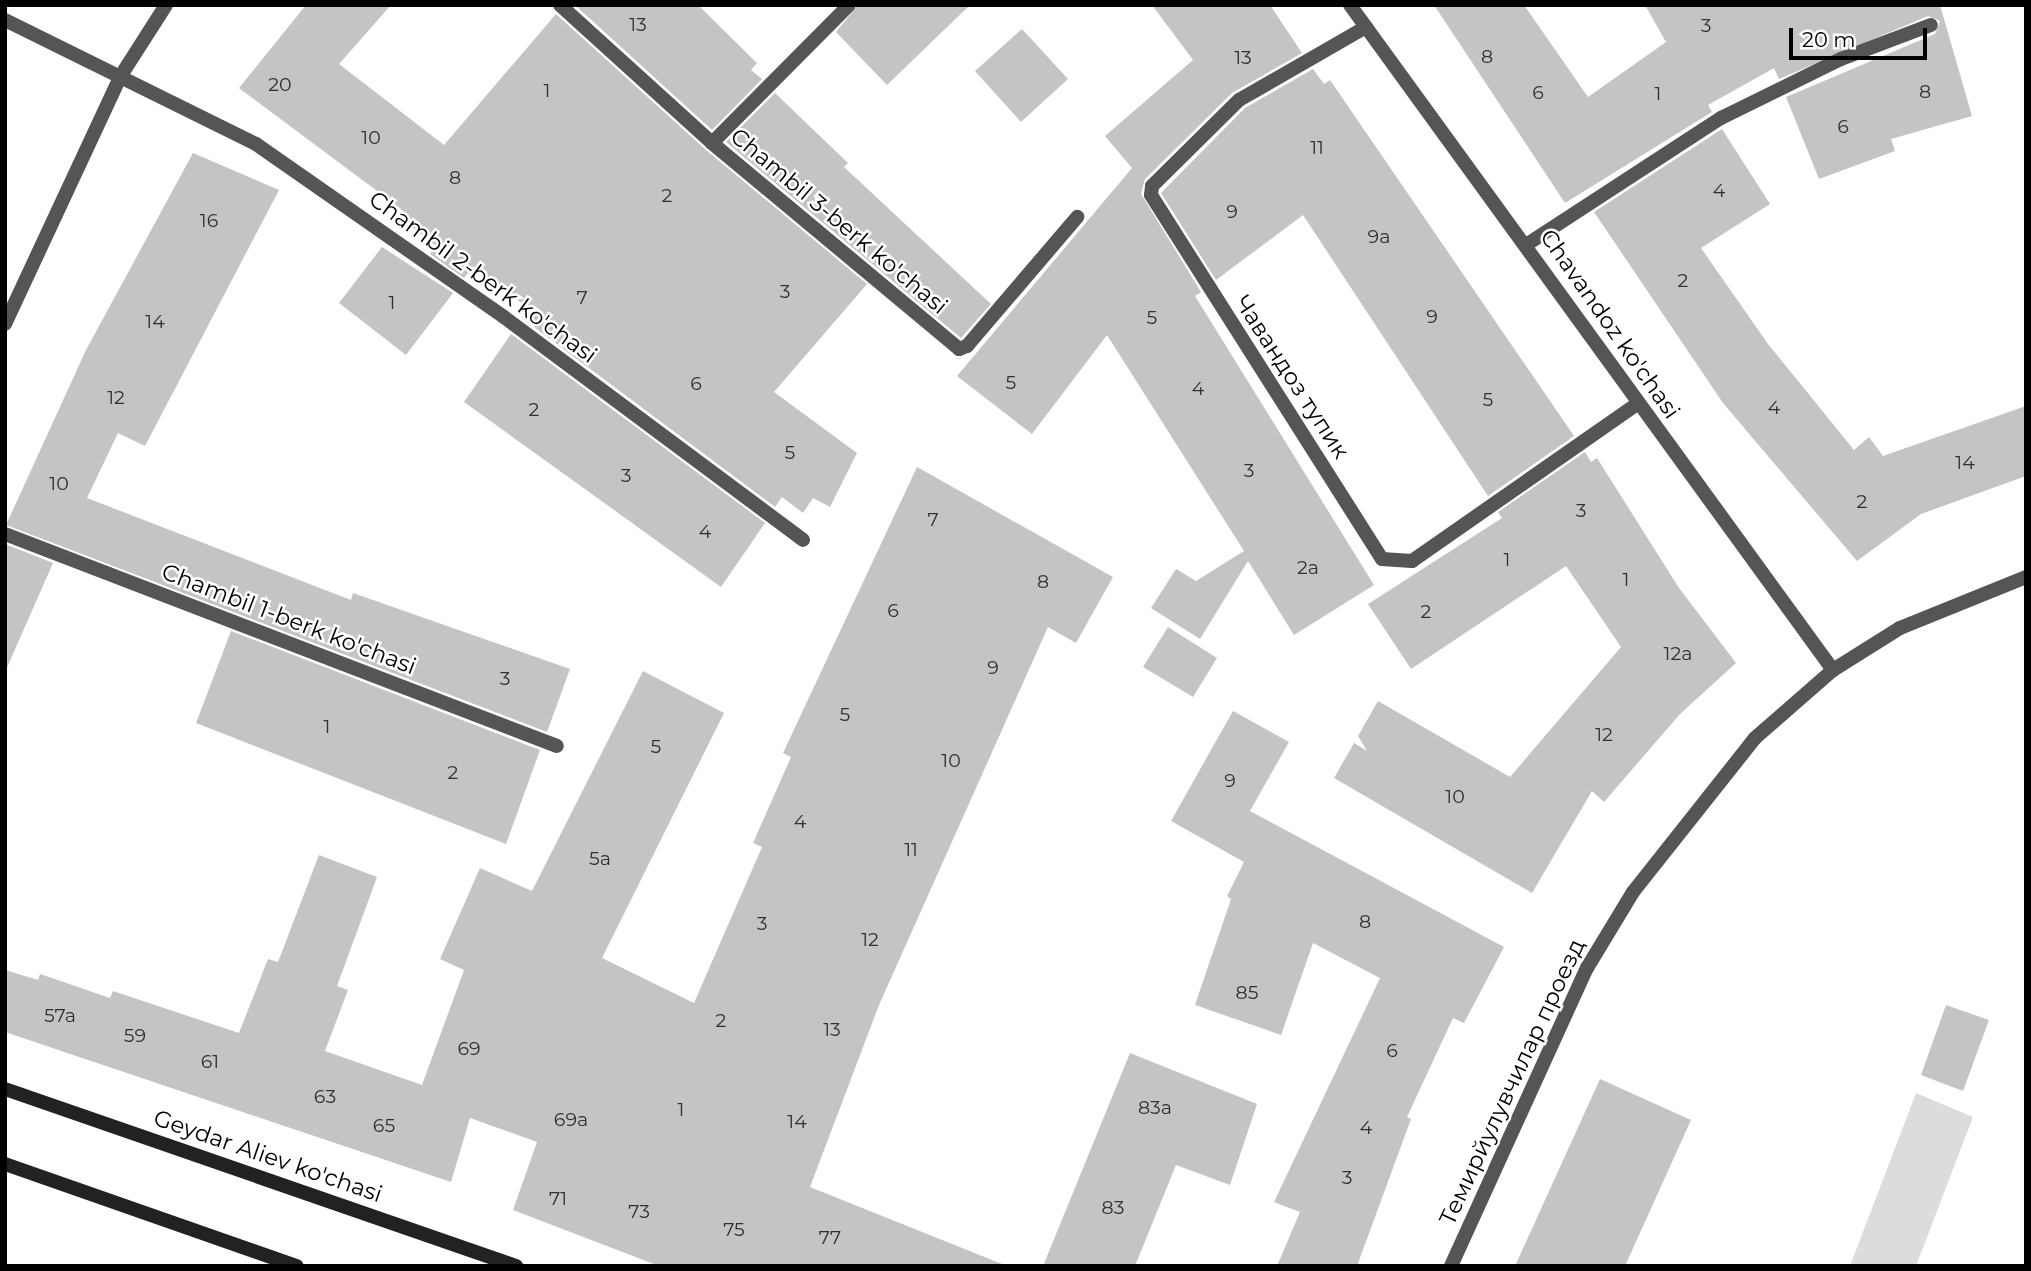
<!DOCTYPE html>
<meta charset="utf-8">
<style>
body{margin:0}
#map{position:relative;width:2031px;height:1271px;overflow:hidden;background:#fff;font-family:Montserrat,sans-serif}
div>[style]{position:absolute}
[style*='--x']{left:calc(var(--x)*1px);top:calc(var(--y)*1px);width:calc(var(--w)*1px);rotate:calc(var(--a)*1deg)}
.green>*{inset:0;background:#dcdcdc}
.building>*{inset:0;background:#c4c4c4}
.minor>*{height:14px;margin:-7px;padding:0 7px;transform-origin:7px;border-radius:7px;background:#555}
.secondary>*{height:14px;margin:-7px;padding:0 7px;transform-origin:7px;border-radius:7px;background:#222}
span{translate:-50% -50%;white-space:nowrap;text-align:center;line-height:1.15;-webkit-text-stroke:5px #fff;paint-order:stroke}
.number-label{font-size:19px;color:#313131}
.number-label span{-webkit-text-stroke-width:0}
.street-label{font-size:23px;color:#000}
.frame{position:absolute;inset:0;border:7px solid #000;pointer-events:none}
.scale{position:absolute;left:1789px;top:28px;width:138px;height:32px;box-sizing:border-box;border:4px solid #000;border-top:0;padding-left:9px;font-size:21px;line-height:24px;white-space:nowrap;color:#000;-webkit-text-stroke:5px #fff;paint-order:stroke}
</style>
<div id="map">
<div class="green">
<div style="clip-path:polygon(1916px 1093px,1973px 1117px,1916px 1266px,1850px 1266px)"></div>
</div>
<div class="building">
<div style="clip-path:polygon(306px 5px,391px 5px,339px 64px,444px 145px,556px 14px,706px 150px,867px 284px,774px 392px,857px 453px,830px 507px,813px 498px,803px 513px,782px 497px,775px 507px,522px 318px,528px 308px,473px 266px,464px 278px,430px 254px,436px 246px,403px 220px,406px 215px,400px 208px,239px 88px)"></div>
<div style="clip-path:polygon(575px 5px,698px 5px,757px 63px,751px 70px,762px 79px,712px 130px)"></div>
<div style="clip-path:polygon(858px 5px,970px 5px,887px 85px,836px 32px)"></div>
<div style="clip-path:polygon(1152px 5px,1270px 5px,1302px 53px,1232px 93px,1145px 179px,1141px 194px,1201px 292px,1195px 296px,1374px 585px,1294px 635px,1248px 561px,1200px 639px,1151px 608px,1176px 569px,1196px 581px,1244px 551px,1107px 335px,1032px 434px,957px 376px,1132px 168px,1105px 136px,1193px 60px)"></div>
<div style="clip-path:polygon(1434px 5px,1524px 5px,1588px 97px,1666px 42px,1645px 5px,1940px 5px,1972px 116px,1891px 139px,1895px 151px,1819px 179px,1786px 97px,1935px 34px,1940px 21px,1928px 16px,1779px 79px,1774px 68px,1708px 105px,1712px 112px,1565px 203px)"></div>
<div style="clip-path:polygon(1022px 29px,1068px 79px,1021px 122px,975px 71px)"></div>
<div style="clip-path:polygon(1313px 69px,1324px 84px,1330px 80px,1574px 436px,1488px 496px,1303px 215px,1216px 280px,1161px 193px,1245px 108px)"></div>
<div style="clip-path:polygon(775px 93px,848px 163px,844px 167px,991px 304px,961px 338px,726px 142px)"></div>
<div style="clip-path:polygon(1722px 129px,1770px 204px,1701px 248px,1768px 344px,1854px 450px,1869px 437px,1883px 456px,2026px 406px,2026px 476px,1921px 514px,1857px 561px,1723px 403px,1594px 212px)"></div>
<div style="clip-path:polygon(193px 153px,279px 190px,145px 446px,118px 433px,87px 498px,351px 600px,353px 593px,570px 669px,547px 732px,6px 525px,86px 350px)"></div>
<div style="clip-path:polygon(382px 247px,453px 293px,406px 355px,339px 303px)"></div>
<div style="clip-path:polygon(511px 334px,765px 523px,721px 587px,464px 402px)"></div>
<div style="clip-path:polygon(1585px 452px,1591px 462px,1597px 458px,1679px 588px,1736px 663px,1680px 714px,1604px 802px,1592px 791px,1532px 893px,1334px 778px,1354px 743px,1367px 751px,1358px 736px,1378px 701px,1510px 777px,1621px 647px,1566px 566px,1411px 669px,1368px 604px,1502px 518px,1498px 512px)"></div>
<div style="clip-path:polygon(917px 467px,1113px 577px,1076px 643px,1048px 627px,879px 1005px,810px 1187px,1007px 1266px,659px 1266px,513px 1210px,537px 1142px,470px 1118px,451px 1182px,5px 1032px,5px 970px,38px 980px,40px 974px,110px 998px,113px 991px,239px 1033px,268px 959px,278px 962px,319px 855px,377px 877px,337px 986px,348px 990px,325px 1051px,422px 1085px,464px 970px,440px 959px,480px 868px,532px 891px,643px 671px,724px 713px,602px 958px,694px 1003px,762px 847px,753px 843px,791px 757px,783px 753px)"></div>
<div style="clip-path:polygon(5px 544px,53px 563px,5px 672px)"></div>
<div style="clip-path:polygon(1168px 627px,1217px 658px,1193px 697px,1143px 667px)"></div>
<div style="clip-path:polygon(231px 631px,540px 750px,506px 844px,196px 723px)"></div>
<div style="clip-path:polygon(1233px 711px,1289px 742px,1250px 811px,1504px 947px,1464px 1023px,1453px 1018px,1407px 1117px,1411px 1119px,1357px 1266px,1277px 1266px,1300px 1212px,1274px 1202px,1380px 978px,1313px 943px,1281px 1035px,1195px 1005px,1231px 899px,1227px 896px,1244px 862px,1171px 821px)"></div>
<div style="clip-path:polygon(1946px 1005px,1989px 1020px,1963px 1091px,1921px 1075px)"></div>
<div style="clip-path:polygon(1130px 1053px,1257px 1104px,1230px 1185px,1176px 1165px,1135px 1266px,1043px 1266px)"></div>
<div style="clip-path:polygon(1600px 1079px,1691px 1120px,1625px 1266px,1515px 1266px)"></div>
</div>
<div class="minor">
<div style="--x:560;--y:5;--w:205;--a:42.2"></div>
<div style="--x:712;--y:143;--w:322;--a:39.8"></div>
<div style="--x:959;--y:349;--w:9;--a:-21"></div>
<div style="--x:967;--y:346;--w:170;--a:-49.5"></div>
<div style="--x:1350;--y:5;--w:822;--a:54.01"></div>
<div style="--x:5;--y:20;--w:280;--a:26.3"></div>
<div style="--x:256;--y:144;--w:302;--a:34.9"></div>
<div style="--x:504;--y:317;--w:373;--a:36.7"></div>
<div style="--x:1366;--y:27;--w:146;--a:150.1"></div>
<div style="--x:1239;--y:100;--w:122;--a:135.3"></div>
<div style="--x:1152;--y:186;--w:9;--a:96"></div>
<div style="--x:1151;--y:195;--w:431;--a:57.6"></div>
<div style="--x:1382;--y:559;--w:30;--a:4"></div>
<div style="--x:1412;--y:561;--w:274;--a:-34.9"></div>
<div style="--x:712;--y:143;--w:194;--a:-45.2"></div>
<div style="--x:1526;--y:245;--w:233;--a:-33.1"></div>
<div style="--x:1721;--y:118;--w:134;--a:-26.2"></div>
<div style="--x:1841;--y:59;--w:96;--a:-20.7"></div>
<div style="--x:5;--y:324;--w:272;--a:-65"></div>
<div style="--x:120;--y:77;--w:85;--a:-57.4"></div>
<div style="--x:5;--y:534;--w:591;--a:21.01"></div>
<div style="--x:1451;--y:1266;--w:328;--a:-65.5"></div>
<div style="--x:1587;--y:968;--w:89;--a:-58.8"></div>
<div style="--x:1633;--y:892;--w:196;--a:-51.6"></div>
<div style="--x:1755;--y:738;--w:103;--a:-41.1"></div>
<div style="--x:1833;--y:670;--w:79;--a:-32.1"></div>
<div style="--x:1900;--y:628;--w:136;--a:-22"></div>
</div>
<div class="secondary">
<div style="--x:5;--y:1089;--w:541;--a:19.11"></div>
<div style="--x:5;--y:1164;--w:309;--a:19.3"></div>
</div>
<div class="number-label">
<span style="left:638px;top:25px">13</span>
<span style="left:1706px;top:26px">3</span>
<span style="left:1487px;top:57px">8</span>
<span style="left:1243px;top:58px">13</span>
<span style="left:280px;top:85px">20</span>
<span style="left:547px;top:91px">1</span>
<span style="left:1925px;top:92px">8</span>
<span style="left:1538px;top:93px">6</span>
<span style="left:1658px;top:94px">1</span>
<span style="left:1843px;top:127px">6</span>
<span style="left:371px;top:138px">10</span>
<span style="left:1317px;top:148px">11</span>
<span style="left:455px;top:178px">8</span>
<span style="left:1719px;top:191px">4</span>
<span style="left:667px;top:196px">2</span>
<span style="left:1232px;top:212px">9</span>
<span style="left:209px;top:221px">16</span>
<span style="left:1379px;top:237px">9a</span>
<span style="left:1683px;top:281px">2</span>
<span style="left:785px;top:292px">3</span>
<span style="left:582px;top:298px">7</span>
<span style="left:392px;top:303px">1</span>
<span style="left:1432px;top:317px">9</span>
<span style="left:1152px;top:318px">5</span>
<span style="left:155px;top:322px">14</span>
<span style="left:1011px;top:383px">5</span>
<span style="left:696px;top:384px">6</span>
<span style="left:1198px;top:389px">4</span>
<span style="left:116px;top:398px">12</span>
<span style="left:1488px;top:400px">5</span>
<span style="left:1774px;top:408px">4</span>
<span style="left:534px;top:410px">2</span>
<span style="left:790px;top:453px">5</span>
<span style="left:1965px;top:463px">14</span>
<span style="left:1249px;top:471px">3</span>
<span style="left:626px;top:476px">3</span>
<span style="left:59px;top:484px">10</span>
<span style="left:1862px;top:502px">2</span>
<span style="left:1581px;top:511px">3</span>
<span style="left:933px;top:520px">7</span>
<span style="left:705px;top:532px">4</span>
<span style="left:1507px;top:560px">1</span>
<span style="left:1308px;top:568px">2a</span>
<span style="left:1626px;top:580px">1</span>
<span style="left:1043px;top:582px">8</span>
<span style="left:893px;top:611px">6</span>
<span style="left:1426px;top:612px">2</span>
<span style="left:1678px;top:654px">12a</span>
<span style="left:993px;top:668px">9</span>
<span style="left:505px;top:679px">3</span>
<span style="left:845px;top:715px">5</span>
<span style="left:327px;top:727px">1</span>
<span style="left:1604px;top:735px">12</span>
<span style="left:656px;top:747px">5</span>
<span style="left:951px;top:761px">10</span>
<span style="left:453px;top:773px">2</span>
<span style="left:1230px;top:781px">9</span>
<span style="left:1455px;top:797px">10</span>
<span style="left:800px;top:822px">4</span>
<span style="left:911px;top:850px">11</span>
<span style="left:600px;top:859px">5a</span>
<span style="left:1365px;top:922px">8</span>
<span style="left:762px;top:924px">3</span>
<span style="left:870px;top:940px">12</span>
<span style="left:1247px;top:993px">85</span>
<span style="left:60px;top:1016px">57a</span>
<span style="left:721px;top:1021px">2</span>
<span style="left:832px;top:1030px">13</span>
<span style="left:135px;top:1036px">59</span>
<span style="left:469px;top:1049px">69</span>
<span style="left:1392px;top:1051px">6</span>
<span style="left:210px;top:1062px">61</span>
<span style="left:325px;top:1097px">63</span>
<span style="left:1155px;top:1108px">83a</span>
<span style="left:681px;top:1110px">1</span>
<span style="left:571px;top:1120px">69a</span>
<span style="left:797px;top:1122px">14</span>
<span style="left:384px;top:1126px">65</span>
<span style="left:1366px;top:1128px">4</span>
<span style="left:1347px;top:1178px">3</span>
<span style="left:558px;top:1199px">71</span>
<span style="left:1113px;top:1208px">83</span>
<span style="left:639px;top:1212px">73</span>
<span style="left:734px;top:1230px">75</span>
<span style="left:830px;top:1238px">77</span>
</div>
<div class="street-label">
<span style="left:839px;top:221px;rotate:40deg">Chambil 3-berk ko'chasi</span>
<span style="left:483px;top:277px;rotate:36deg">Chambil 2-berk ko'chasi</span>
<span style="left:1610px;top:324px;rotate:55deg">Chavandoz ko'chasi</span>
<span style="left:1292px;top:377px;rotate:57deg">Чавандоз тупик</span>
<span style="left:289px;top:619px;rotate:21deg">Chambil 1-berk ko'chasi</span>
<span style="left:1512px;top:1082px;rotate:-65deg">Темирйулувчилар проезд</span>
<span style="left:268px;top:1156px;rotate:19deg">Geydar Aliev ko'chasi</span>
</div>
<div class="frame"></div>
<div class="scale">20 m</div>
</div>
